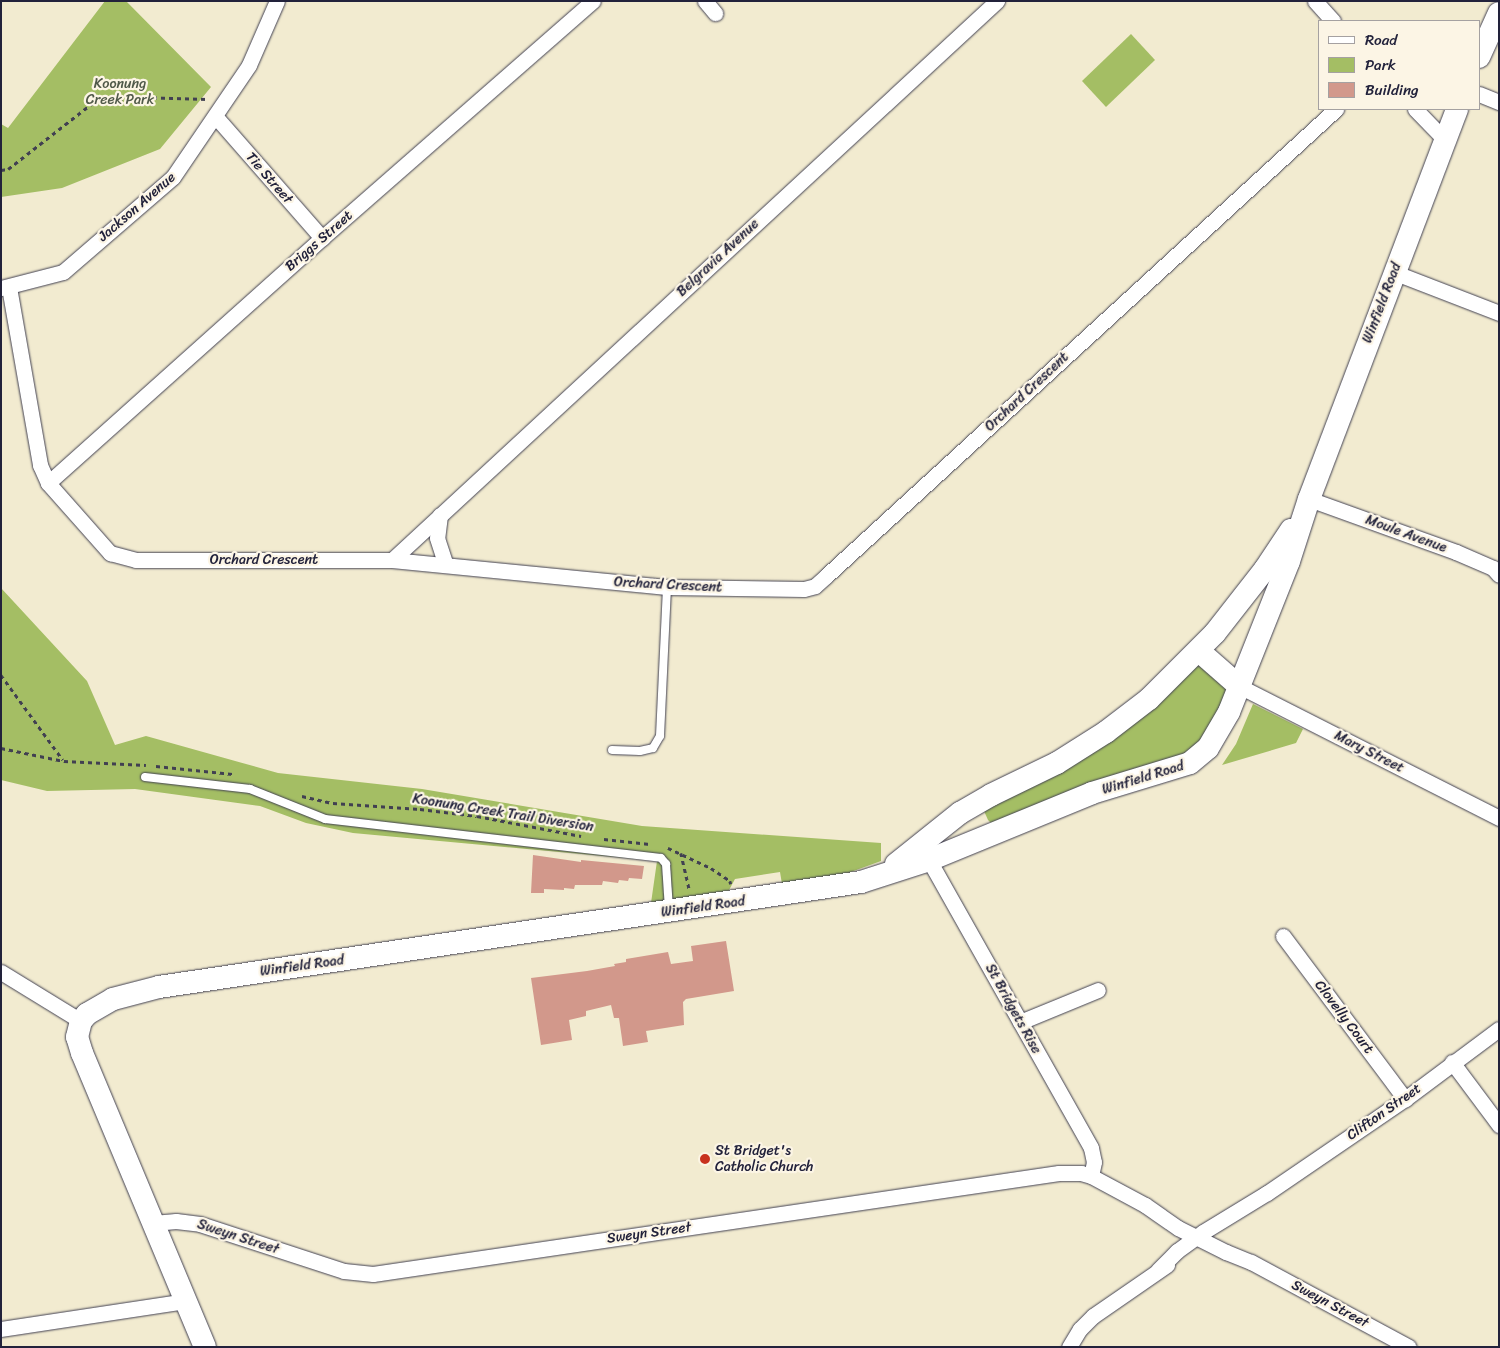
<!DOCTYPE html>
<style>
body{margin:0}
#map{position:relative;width:1500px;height:1348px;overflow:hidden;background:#f2ebd0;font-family:Sriracha,sans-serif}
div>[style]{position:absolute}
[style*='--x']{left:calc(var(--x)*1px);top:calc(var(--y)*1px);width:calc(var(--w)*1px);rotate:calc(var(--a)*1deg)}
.green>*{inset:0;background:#a4be64}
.building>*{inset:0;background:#d2988b}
.path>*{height:2.5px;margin-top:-1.25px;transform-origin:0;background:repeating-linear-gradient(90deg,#414051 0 4px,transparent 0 8px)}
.roads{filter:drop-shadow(0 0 1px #414051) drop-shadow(0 0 1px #414051)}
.lane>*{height:8px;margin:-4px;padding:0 4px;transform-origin:4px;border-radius:4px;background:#fff}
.street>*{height:15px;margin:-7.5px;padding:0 7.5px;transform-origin:7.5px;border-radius:7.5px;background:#fff}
.secondary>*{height:22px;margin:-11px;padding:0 11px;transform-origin:11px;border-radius:11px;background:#fff}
.dots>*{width:14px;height:14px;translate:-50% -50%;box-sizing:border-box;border:2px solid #fcf5e5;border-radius:50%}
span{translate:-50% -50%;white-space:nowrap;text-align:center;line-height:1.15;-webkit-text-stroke:4.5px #fcf5e5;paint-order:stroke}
.park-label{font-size:14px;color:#505949}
.street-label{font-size:14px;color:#22223b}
.poi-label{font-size:14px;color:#22223b}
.left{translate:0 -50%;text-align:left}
.frame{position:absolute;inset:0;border:2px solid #22223b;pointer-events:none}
.legend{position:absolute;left:1318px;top:20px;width:162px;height:90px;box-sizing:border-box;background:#fcf5e5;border:1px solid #a5a1a1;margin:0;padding:6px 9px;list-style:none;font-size:15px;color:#22223b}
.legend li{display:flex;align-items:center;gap:10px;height:25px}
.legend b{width:25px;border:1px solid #a5a1a1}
</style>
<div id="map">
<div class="green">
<div style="clip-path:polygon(105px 1px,126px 1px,211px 87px,160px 149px,62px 188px,1px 197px,1px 124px,8px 128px)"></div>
<div style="clip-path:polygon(1131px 34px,1155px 60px,1106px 107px,1082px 81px)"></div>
<div style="clip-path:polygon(1px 588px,87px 681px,115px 745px,146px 736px,278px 773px,422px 789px,642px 826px,881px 843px,881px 861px,848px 873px,782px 884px,780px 872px,735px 879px,728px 892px,651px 903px,657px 861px,353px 833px,306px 823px,260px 806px,135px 789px,47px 791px,1px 780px)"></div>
<div style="clip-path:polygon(1197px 662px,1229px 689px,1200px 749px,992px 824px,988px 820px,984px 811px)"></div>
<div style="clip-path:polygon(1253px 704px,1303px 729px,1296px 743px,1222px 765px,1236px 744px)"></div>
</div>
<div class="building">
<div style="clip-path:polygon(533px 855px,581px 862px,581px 860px,644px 866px,642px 879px,629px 878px,628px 881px,619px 880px,618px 883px,603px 881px,602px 885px,575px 885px,574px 889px,564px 888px,564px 890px,544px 889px,544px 893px,531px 893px)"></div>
<div style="clip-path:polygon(726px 941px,734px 991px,686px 999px,683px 1002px,684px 1025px,646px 1031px,648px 1042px,623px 1046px,619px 1018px,614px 1018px,611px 1005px,586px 1011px,586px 1016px,569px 1020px,572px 1040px,541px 1045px,531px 978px,587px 971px,615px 966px,614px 964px,626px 962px,626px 959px,668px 952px,671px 964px,693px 961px,691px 946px)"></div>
</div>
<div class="path">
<div style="--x:1;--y:170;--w:7;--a:-8"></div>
<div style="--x:8;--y:169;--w:110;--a:-38"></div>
<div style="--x:95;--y:101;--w:42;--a:-5.4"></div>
<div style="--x:137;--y:97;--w:71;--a:1.6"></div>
<div style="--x:1;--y:675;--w:105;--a:53.9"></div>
<div style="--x:1;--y:748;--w:64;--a:11.7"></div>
<div style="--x:64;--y:761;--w:82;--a:2.8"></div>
<div style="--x:156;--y:766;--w:77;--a:5.9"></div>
<div style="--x:302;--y:796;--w:32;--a:13"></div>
<div style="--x:333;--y:803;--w:87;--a:3.9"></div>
<div style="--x:420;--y:809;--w:57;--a:7"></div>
<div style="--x:477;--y:816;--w:106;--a:10.9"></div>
<div style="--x:604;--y:839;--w:46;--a:6.2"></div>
<div style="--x:668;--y:848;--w:47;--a:24.9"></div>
<div style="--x:711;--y:868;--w:23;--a:34"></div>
<div style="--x:730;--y:881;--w:3;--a:72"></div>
<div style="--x:681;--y:853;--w:39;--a:77"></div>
</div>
<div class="roads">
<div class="lane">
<div style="--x:612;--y:750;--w:28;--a:2"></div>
<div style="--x:640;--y:751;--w:13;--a:-13"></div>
<div style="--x:653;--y:748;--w:14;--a:-60"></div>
<div style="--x:660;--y:736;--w:149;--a:-87.3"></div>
<div style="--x:145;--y:777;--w:106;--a:6.5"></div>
<div style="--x:250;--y:789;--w:81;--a:21.8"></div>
<div style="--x:325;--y:819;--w:338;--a:6.6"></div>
<div style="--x:661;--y:858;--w:8;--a:50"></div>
<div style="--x:666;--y:864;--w:45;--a:86.2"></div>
</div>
<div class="street">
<div style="--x:705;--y:1;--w:16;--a:50"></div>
<div style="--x:1315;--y:1;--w:27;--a:48"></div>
<div style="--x:1479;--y:94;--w:22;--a:22"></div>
<div style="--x:1415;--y:109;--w:43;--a:45.9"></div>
<div style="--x:216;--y:117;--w:161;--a:48.8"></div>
<div style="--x:1393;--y:272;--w:114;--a:21.1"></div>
<div style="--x:9;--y:287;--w:181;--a:80.1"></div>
<div style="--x:40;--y:465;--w:20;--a:66"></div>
<div style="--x:48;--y:483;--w:94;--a:48.5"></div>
<div style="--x:110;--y:553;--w:27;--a:15"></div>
<div style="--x:136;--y:560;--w:256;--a:0"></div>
<div style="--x:392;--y:560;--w:276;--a:5.6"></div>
<div style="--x:667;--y:587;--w:137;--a:0.8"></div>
<div style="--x:804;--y:589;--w:11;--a:-15"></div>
<div style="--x:815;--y:586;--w:15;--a:-42"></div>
<div style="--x:826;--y:576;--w:692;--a:-42.48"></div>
<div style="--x:1;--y:288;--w:64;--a:-14.5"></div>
<div style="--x:63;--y:272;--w:145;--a:-40.8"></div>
<div style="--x:173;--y:177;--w:135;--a:-55.8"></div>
<div style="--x:249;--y:65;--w:70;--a:-66.4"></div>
<div style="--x:48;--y:483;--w:368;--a:-41.8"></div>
<div style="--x:322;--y:238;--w:360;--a:-41.2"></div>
<div style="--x:1309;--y:499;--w:156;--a:19.8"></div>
<div style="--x:1456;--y:552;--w:40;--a:23.4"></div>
<div style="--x:1493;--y:568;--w:9;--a:49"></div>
<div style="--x:440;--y:515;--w:23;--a:97"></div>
<div style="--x:437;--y:538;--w:28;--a:72"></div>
<div style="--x:392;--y:560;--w:824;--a:-42.74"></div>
<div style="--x:1239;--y:686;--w:292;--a:26.9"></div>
<div style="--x:925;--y:853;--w:338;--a:60.6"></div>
<div style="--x:1091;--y:1148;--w:14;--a:78"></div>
<div style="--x:1094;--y:1162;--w:14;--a:102"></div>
<div style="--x:1283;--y:936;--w:204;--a:53.2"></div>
<div style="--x:1;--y:972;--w:94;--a:31.5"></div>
<div style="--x:1020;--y:1022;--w:84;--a:-22.3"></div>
<div style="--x:1452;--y:1062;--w:79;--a:53.3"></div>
<div style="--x:153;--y:1223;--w:23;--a:-5"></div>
<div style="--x:176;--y:1221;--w:24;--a:7"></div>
<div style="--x:200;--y:1224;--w:151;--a:18.1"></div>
<div style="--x:344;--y:1271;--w:29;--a:6"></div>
<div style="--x:373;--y:1274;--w:693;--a:-8.38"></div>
<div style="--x:1059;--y:1173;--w:22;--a:0"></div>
<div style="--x:1081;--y:1173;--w:10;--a:17"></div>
<div style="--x:1091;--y:1176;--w:61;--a:28.2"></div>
<div style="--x:1145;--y:1205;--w:40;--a:34.9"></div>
<div style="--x:1178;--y:1228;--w:54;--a:26.6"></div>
<div style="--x:1226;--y:1252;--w:27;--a:22"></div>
<div style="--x:1251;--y:1262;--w:179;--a:28.3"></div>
<div style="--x:1158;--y:1270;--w:27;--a:-45"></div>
<div style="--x:1177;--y:1251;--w:32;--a:-36"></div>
<div style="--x:1203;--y:1232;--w:75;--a:-31.4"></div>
<div style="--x:1267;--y:1193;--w:167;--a:-34.3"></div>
<div style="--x:1405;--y:1099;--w:117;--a:-36.7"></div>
<div style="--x:1;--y:1329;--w:187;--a:-8.6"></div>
<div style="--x:1069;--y:1347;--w:21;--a:-59"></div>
<div style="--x:1080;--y:1329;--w:18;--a:-45"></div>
<div style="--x:1093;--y:1316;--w:90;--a:-34.6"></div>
</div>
<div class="secondary">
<div style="--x:1479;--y:57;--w:48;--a:-65.6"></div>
<div style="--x:1199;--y:651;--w:53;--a:41.2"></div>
<div style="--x:896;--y:864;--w:82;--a:-38.6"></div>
<div style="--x:960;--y:813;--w:36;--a:-30"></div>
<div style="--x:991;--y:795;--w:73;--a:-25.9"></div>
<div style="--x:1057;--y:763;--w:58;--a:-32.3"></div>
<div style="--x:1106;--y:732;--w:54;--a:-37.5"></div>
<div style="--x:1149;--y:699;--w:93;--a:-45"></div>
<div style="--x:1215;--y:633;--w:81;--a:-52"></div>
<div style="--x:1265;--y:569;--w:47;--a:-56.3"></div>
<div style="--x:205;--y:1347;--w:319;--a:-112.7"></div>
<div style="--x:82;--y:1053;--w:17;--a:-107"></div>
<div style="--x:77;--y:1037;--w:16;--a:-76"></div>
<div style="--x:81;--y:1021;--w:9;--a:-49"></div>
<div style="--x:87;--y:1014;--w:30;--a:-30"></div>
<div style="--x:113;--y:999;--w:48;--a:-14.6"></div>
<div style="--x:159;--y:987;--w:710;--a:-8.51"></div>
<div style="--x:861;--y:882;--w:71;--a:-17.9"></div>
<div style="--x:929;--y:860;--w:176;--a:-22.3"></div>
<div style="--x:1092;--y:793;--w:102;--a:-17"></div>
<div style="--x:1190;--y:763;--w:23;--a:-40"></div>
<div style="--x:1208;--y:748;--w:42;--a:-59.7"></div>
<div style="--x:1229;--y:712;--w:162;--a:-68.3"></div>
<div style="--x:1289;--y:561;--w:65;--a:-72.1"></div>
<div style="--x:1309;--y:499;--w:417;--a:-69.2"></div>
</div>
</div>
<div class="dots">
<div style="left:705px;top:1159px;background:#c8321e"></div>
</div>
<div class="park-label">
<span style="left:120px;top:92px">Koonung<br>Creek Park</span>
</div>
<div class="street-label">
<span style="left:269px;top:178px;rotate:49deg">Tie Street</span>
<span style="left:137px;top:207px;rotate:-41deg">Jackson Avenue</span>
<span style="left:319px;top:241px;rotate:-41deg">Briggs Street</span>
<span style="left:718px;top:258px;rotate:-43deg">Belgravia Avenue</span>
<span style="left:1382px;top:303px;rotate:-69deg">Winfield Road</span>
<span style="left:1027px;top:392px;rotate:-43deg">Orchard Crescent</span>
<span style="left:1406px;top:534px;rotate:20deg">Moule Avenue</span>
<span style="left:264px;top:560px">Orchard Crescent</span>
<span style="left:668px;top:585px;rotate:3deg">Orchard Crescent</span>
<span style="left:1369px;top:752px;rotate:27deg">Mary Street</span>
<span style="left:1143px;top:778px;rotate:-17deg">Winfield Road</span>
<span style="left:503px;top:813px;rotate:9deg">Koonung Creek Trail Diversion</span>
<span style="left:703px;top:907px;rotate:-8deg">Winfield Road</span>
<span style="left:302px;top:966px;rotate:-8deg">Winfield Road</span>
<span style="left:1013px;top:1009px;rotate:61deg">St Bridgets Rise</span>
<span style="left:1344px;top:1017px;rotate:53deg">Clovelly Court</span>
<span style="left:1384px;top:1112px;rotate:-35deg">Clifton Street</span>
<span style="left:649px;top:1233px;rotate:-8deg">Sweyn Street</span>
<span style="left:238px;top:1237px;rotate:18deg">Sweyn Street</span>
<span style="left:1330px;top:1304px;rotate:28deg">Sweyn Street</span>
</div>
<div class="poi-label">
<span class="left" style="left:715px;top:1159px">St Bridget's<br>Catholic Church</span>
</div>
<div class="frame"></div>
<ul class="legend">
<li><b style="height:6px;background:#fff"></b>Road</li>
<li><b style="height:14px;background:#a4be64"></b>Park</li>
<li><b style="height:14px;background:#d2988b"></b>Building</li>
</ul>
</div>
